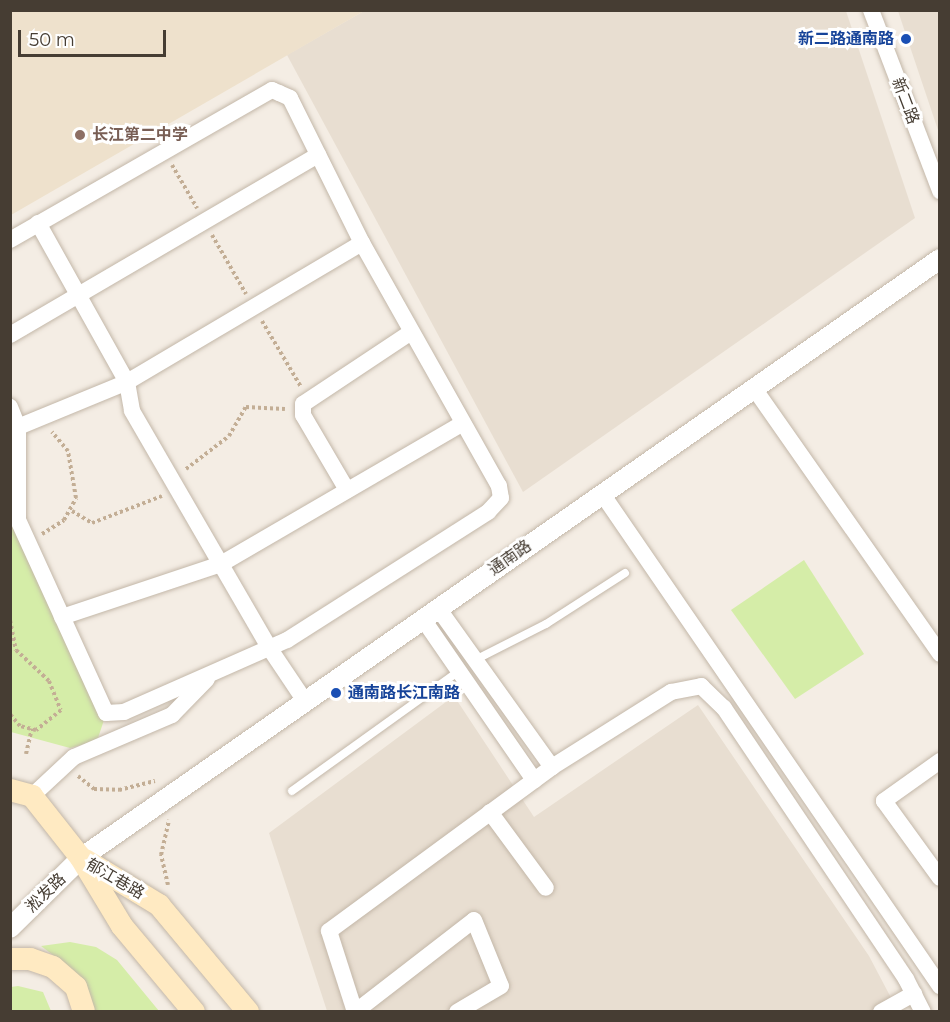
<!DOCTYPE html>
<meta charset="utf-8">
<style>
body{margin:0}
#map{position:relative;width:950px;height:1022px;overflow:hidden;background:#f4ede4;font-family:Montserrat,"Noto Sans SC",sans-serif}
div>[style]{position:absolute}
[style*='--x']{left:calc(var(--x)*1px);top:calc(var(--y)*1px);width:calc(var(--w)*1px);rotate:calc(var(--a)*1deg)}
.residential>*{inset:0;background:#e8ded1}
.education>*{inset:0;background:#eee1cc}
.green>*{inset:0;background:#d5eda8}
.path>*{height:4px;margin-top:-2px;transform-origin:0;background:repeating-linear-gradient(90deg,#c3ae95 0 3px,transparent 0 6px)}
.roads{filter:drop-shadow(0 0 2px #c3b7a8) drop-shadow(0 0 2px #c3b7a8)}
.service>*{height:8px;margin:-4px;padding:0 4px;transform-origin:4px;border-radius:4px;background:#fff}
.minor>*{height:16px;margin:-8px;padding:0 8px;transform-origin:8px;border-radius:8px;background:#fff}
.tertiary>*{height:20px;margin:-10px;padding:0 10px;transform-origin:10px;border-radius:10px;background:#fff}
.secondary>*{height:22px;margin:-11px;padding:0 11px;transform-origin:11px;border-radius:11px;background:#ffeac2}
.dots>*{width:16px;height:16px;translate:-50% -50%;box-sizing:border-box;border:3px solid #fff;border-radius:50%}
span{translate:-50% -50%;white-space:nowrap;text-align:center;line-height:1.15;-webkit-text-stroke:6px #fff;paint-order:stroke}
.transit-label{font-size:16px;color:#164399;font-weight:700}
.right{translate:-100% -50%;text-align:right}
.left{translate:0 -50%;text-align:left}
.street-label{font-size:16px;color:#463d33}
.education-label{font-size:16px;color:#785e54;font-weight:700}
.frame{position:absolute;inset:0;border:12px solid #463d33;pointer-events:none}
.scale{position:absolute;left:18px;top:30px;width:148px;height:27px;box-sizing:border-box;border:3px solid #463d33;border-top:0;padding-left:8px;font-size:18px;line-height:21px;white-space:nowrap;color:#463d33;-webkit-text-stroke:4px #fff;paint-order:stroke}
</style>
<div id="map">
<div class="residential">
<div style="clip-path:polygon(364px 11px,846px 11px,915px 218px,523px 492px,287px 55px)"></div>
<div style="clip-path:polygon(898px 11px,939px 11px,939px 133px)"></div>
<div style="clip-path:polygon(454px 696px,534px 817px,698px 705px,869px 956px,898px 1011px,327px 1011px,269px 833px)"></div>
</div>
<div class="education">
<div style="clip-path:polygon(11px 10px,364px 10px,364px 11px,11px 215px)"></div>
</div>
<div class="green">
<div style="clip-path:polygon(10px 519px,104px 720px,97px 741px,70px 748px,11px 732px)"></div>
<div style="clip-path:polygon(804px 560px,864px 654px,795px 699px,731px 610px)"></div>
<div style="clip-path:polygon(70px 942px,96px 947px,117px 960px,159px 1011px,90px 1011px,65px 964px,41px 946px)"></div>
<div style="clip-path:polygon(18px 986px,43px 992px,51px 1011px,11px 1011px,11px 987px)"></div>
</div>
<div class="path">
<div style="--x:172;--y:165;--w:50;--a:59.8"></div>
<div style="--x:212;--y:235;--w:68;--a:60"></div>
<div style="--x:262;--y:321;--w:77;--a:59.4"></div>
<div style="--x:186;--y:469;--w:54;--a:-37.5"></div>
<div style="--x:229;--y:436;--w:34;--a:-60"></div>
<div style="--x:246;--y:407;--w:39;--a:3"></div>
<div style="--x:72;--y:511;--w:23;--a:31"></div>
<div style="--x:92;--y:523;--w:75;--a:-21.1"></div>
<div style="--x:42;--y:534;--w:26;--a:-32"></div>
<div style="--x:64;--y:520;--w:25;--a:-61"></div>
<div style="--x:76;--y:498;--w:48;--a:-99.7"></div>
<div style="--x:68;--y:451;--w:25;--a:-130"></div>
<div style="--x:10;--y:620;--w:31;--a:79"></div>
<div style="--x:16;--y:650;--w:45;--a:43.2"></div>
<div style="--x:49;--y:681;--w:31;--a:68"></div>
<div style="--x:61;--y:710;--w:32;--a:141"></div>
<div style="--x:36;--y:730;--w:16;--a:-166"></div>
<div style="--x:20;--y:726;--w:16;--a:-130"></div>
<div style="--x:26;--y:754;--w:26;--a:-77"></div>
<div style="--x:78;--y:776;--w:21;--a:39"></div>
<div style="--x:94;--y:789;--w:25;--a:2"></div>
<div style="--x:119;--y:790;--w:37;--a:-14"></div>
<div style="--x:168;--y:885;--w:31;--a:-103"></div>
<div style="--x:161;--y:855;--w:36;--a:-77"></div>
</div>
<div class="roads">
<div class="service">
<div style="--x:475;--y:660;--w:80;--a:-26.9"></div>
<div style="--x:546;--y:624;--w:94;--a:-32.8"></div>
<div style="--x:292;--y:791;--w:206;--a:-35.7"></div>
</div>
<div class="minor">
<div style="--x:871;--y:10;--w:194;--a:69.1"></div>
<div style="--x:38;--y:223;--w:182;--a:60.8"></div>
<div style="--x:127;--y:382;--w:29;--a:80"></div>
<div style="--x:132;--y:411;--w:272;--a:59.9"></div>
<div style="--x:268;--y:646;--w:66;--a:56.1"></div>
<div style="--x:10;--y:240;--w:302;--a:-29.8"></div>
<div style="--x:272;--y:90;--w:8;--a:23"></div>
<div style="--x:279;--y:93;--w:12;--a:24"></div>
<div style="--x:290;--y:98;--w:162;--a:63.6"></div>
<div style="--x:362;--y:243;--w:279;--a:60.6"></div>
<div style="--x:499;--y:486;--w:12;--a:81"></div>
<div style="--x:501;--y:498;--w:19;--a:133"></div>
<div style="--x:488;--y:512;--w:238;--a:147.5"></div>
<div style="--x:287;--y:640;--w:178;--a:156.2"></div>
<div style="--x:124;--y:712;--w:18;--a:177"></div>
<div style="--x:106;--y:713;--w:212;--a:-114.5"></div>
<div style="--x:18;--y:520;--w:93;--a:-90"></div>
<div style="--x:18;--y:427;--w:22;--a:-112"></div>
<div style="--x:10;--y:335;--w:357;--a:-30.3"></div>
<div style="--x:756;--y:391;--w:321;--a:55"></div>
<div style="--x:18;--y:427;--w:118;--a:-22.4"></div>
<div style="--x:127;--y:382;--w:273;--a:-30.6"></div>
<div style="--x:347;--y:490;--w:87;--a:-120.4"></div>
<div style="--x:303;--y:415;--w:11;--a:-90"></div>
<div style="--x:303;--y:404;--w:128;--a:-33.6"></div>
<div style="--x:603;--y:495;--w:596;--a:55.54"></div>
<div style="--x:438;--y:608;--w:196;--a:54.4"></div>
<div style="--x:62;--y:617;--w:168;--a:-18.4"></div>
<div style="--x:221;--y:564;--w:279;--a:-30.2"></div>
<div style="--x:423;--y:619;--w:196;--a:55.4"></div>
<div style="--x:940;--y:761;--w:69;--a:144.5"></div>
<div style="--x:884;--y:801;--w:95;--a:54"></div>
<div style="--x:32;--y:796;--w:57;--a:-42.9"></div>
<div style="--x:74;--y:757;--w:107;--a:-23.2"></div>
<div style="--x:172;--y:715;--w:50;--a:-45.8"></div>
<div style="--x:490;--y:812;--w:94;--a:53.6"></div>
<div style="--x:355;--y:1012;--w:85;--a:-107.8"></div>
<div style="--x:329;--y:931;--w:277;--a:-36.3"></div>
<div style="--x:552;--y:767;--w:141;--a:-32.2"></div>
<div style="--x:671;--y:692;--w:31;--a:-11"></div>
<div style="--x:701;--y:686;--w:32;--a:44"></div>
<div style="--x:724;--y:708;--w:326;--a:56.1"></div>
<div style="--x:906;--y:979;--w:37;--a:63"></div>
<div style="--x:355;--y:1012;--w:150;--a:-37.7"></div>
<div style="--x:474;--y:920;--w:71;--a:67.8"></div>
<div style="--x:501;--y:986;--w:51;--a:149.4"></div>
<div style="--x:881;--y:1012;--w:38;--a:-29"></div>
</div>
<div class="tertiary">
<div style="--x:10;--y:928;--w:100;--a:-44.6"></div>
<div style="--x:81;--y:858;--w:1047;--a:-34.89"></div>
</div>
<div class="secondary">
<div style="--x:10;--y:790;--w:23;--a:15"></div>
<div style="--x:32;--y:796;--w:79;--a:51.7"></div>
<div style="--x:81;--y:858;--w:79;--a:58.9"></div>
<div style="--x:122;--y:926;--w:112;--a:50.1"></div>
<div style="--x:85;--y:860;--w:87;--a:31.3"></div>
<div style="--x:159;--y:905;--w:139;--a:50.2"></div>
<div style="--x:10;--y:959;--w:20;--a:0"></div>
<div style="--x:30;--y:959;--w:24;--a:19"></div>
<div style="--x:53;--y:967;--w:30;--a:41"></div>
<div style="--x:76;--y:987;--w:26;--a:72"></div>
</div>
</div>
<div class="dots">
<div style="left:906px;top:39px;background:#1a4fb4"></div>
<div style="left:80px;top:135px;background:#8d6e63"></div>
<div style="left:336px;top:693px;background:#1a4fb4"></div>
</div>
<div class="transit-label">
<span class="right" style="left:894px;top:39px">新二路通南路</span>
<span class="left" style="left:348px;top:693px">通南路长江南路</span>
</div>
<div class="street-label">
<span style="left:905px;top:101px;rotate:69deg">新二路</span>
<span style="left:510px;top:558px;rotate:-35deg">通南路</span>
<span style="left:115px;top:879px;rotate:30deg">郁江巷路</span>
<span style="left:46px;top:893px;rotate:-44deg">淞发路</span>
</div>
<div class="education-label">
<span class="left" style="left:92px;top:135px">长江第二中学</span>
</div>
<div class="frame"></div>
<div class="scale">50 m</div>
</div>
